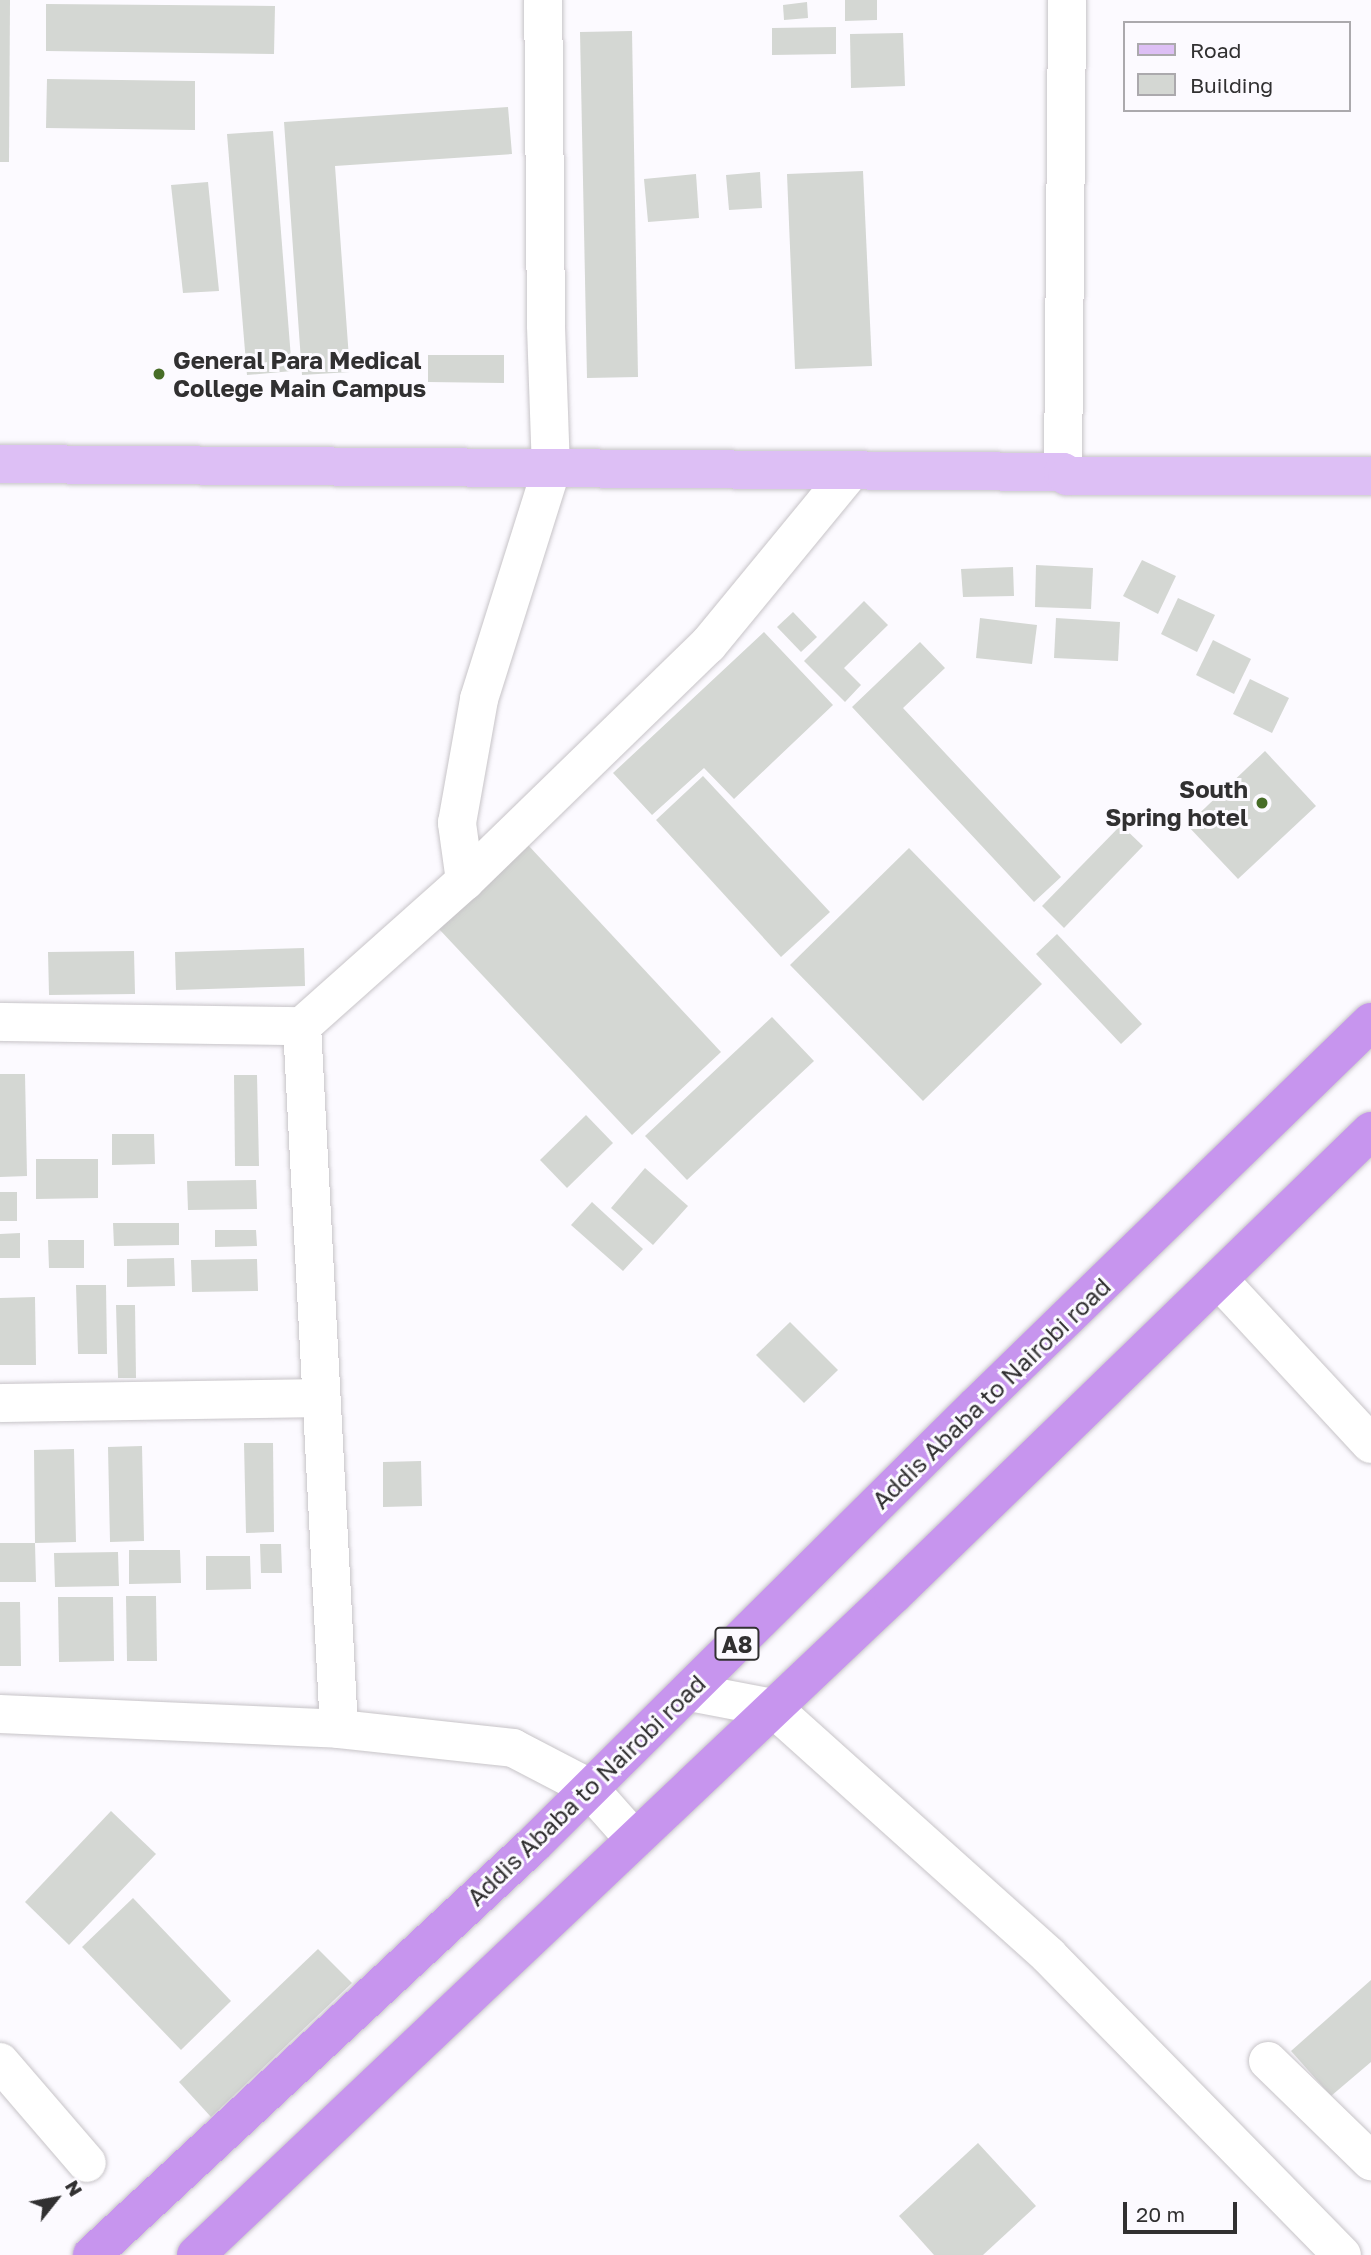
<!DOCTYPE html>
<style>
body{margin:0}
#map{position:relative;width:1371px;height:2255px;overflow:hidden;background:#fcfaff;font-family:"Golos Text",sans-serif}
div>[style]{position:absolute}
[style*='--x']{left:calc(var(--x)*1px);top:calc(var(--y)*1px);width:calc(var(--w)*1px);rotate:calc(var(--a)*1deg)}
.building>*{inset:0;background:#d4d7d3}
.roads{filter:drop-shadow(0 0 2px #c7c4c8) drop-shadow(0 0 2px #c7c4c8)}
.minor>*{height:38px;margin:-19px;padding:0 19px;transform-origin:19px;border-radius:19px;background:#fff}
.major>*{height:38px;margin:-19px;padding:0 19px;transform-origin:19px;border-radius:19px;background:#ddbff5}
.highway>*{height:38px;margin:-19px;padding:0 19px;transform-origin:19px;border-radius:19px;background:#c795ee}
.dots>*{width:19px;height:19px;translate:-50% -50%;box-sizing:border-box;border:4px solid #fcfaff;border-radius:50%}
span{translate:-50% -50%;white-space:nowrap;text-align:center;line-height:1.15;-webkit-text-stroke:6px #fcfaff;paint-order:stroke}
.shield-label span{padding:2px 5px;background:#fcfaff;border:2px solid;border-radius:5px;-webkit-text-stroke-width:0}
.shield-label{font-size:23px;color:#313031;font-weight:700}
.poi-label{font-size:24px;color:#313031;font-weight:700}
.left{translate:0 -50%;text-align:left}
.right{translate:-100% -50%;text-align:right}
.street-label{font-size:24px;color:#313031}
.legend{position:absolute;left:1123px;top:21px;width:228px;height:91px;box-sizing:border-box;background:#fcfaff;border:2px solid #aba9ad;margin:0;padding:9px 12px;list-style:none;font-size:21px;color:#313031}
.legend li{display:flex;align-items:center;gap:14px;height:35px}
.legend b{width:35px;border:2px solid #aba9ad}
.north{position:absolute;left:21px;top:2164px;width:70px;height:70px;-webkit-text-stroke:5px #fcfaff;paint-order:stroke;rotate:59deg;font-size:19px;font-weight:700;line-height:28px;text-align:center;color:#313031}
.north::after{content:'';display:block;margin:auto;width:24px;height:32px;background:#313031;clip-path:polygon(50% 0,100% 100%,50% 72%,0 100%)}
.scale{position:absolute;left:1123px;top:2202px;width:114px;height:32px;box-sizing:border-box;border:4px solid #313031;border-top:0;padding-left:9px;font-size:21px;line-height:24px;white-space:nowrap;color:#313031;-webkit-text-stroke:5px #fcfaff;paint-order:stroke}
</style>
<div id="map">
<div class="building">
<div style="clip-path:polygon(0 0,10px 0,9px 162px,0 162px)"></div>
<div style="clip-path:polygon(845px 0,877px 0,877px 20px,845px 21px)"></div>
<div style="clip-path:polygon(807px 2px,808px 18px,784px 20px,783px 5px)"></div>
<div style="clip-path:polygon(46px 4px,275px 6px,274px 54px,46px 51px)"></div>
<div style="clip-path:polygon(836px 27px,836px 54px,772px 55px,772px 28px)"></div>
<div style="clip-path:polygon(632px 31px,638px 377px,587px 378px,580px 32px)"></div>
<div style="clip-path:polygon(903px 33px,905px 86px,851px 88px,850px 34px)"></div>
<div style="clip-path:polygon(47px 79px,195px 81px,195px 130px,46px 128px)"></div>
<div style="clip-path:polygon(508px 107px,512px 154px,335px 166px,350px 372px,302px 375px,284px 122px)"></div>
<div style="clip-path:polygon(273px 131px,292px 371px,247px 375px,227px 134px)"></div>
<div style="clip-path:polygon(863px 171px,872px 366px,795px 369px,787px 174px)"></div>
<div style="clip-path:polygon(760px 172px,762px 208px,729px 210px,726px 175px)"></div>
<div style="clip-path:polygon(696px 174px,699px 218px,648px 222px,644px 179px)"></div>
<div style="clip-path:polygon(208px 182px,219px 291px,183px 293px,171px 185px)"></div>
<div style="clip-path:polygon(428px 355px,504px 355px,504px 383px,428px 382px)"></div>
<div style="clip-path:polygon(1142px 560px,1176px 576px,1158px 614px,1123px 596px)"></div>
<div style="clip-path:polygon(1036px 565px,1093px 568px,1091px 609px,1035px 607px)"></div>
<div style="clip-path:polygon(1013px 567px,1014px 596px,963px 597px,961px 569px)"></div>
<div style="clip-path:polygon(1178px 598px,1215px 615px,1197px 652px,1161px 634px)"></div>
<div style="clip-path:polygon(864px 601px,888px 625px,844px 668px,861px 685px,845px 702px,804px 661px)"></div>
<div style="clip-path:polygon(793px 612px,817px 637px,801px 652px,777px 627px)"></div>
<div style="clip-path:polygon(980px 618px,1037px 625px,1032px 664px,976px 658px)"></div>
<div style="clip-path:polygon(1056px 618px,1120px 622px,1118px 661px,1054px 658px)"></div>
<div style="clip-path:polygon(764px 632px,833px 705px,734px 799px,704px 768px,652px 815px,613px 773px)"></div>
<div style="clip-path:polygon(1213px 640px,1251px 659px,1234px 694px,1196px 675px)"></div>
<div style="clip-path:polygon(920px 642px,945px 668px,903px 708px,1061px 877px,1034px 902px,852px 707px)"></div>
<div style="clip-path:polygon(1250px 679px,1289px 698px,1272px 733px,1233px 714px)"></div>
<div style="clip-path:polygon(1265px 751px,1316px 806px,1238px 879px,1187px 825px)"></div>
<div style="clip-path:polygon(703px 776px,830px 912px,781px 957px,656px 820px)"></div>
<div style="clip-path:polygon(1121px 825px,1143px 846px,1064px 928px,1042px 906px)"></div>
<div style="clip-path:polygon(528px 845px,721px 1052px,632px 1135px,439px 929px)"></div>
<div style="clip-path:polygon(909px 848px,1042px 984px,923px 1101px,790px 965px)"></div>
<div style="clip-path:polygon(1057px 934px,1142px 1024px,1121px 1044px,1036px 954px)"></div>
<div style="clip-path:polygon(304px 948px,305px 986px,176px 990px,175px 952px)"></div>
<div style="clip-path:polygon(134px 951px,135px 994px,49px 995px,48px 952px)"></div>
<div style="clip-path:polygon(772px 1017px,814px 1061px,687px 1180px,645px 1136px)"></div>
<div style="clip-path:polygon(0 1074px,25px 1074px,27px 1176px,0 1177px)"></div>
<div style="clip-path:polygon(234px 1075px,257px 1075px,259px 1166px,235px 1166px)"></div>
<div style="clip-path:polygon(586px 1115px,613px 1143px,567px 1188px,540px 1160px)"></div>
<div style="clip-path:polygon(112px 1134px,154px 1134px,155px 1164px,112px 1165px)"></div>
<div style="clip-path:polygon(36px 1159px,98px 1159px,98px 1198px,36px 1199px)"></div>
<div style="clip-path:polygon(645px 1168px,688px 1206px,653px 1245px,611px 1208px)"></div>
<div style="clip-path:polygon(256px 1180px,257px 1209px,188px 1210px,187px 1181px)"></div>
<div style="clip-path:polygon(0 1192px,17px 1192px,17px 1221px,0 1221px)"></div>
<div style="clip-path:polygon(592px 1202px,643px 1249px,623px 1271px,571px 1225px)"></div>
<div style="clip-path:polygon(113px 1223px,179px 1223px,179px 1245px,114px 1246px)"></div>
<div style="clip-path:polygon(215px 1230px,256px 1230px,257px 1246px,215px 1247px)"></div>
<div style="clip-path:polygon(20px 1233px,20px 1258px,0 1258px,0 1234px)"></div>
<div style="clip-path:polygon(48px 1240px,84px 1240px,84px 1268px,49px 1268px)"></div>
<div style="clip-path:polygon(174px 1258px,175px 1286px,127px 1287px,127px 1259px)"></div>
<div style="clip-path:polygon(257px 1259px,258px 1291px,192px 1292px,191px 1260px)"></div>
<div style="clip-path:polygon(76px 1285px,106px 1285px,107px 1354px,78px 1354px)"></div>
<div style="clip-path:polygon(35px 1297px,36px 1365px,0 1365px,0 1298px)"></div>
<div style="clip-path:polygon(116px 1305px,135px 1305px,136px 1378px,118px 1378px)"></div>
<div style="clip-path:polygon(790px 1322px,838px 1370px,804px 1403px,756px 1355px)"></div>
<div style="clip-path:polygon(244px 1443px,273px 1443px,274px 1532px,246px 1533px)"></div>
<div style="clip-path:polygon(142px 1446px,144px 1541px,110px 1542px,108px 1447px)"></div>
<div style="clip-path:polygon(74px 1449px,76px 1542px,35px 1543px,36px 1582px,0 1582px,0 1543px,35px 1543px,34px 1450px)"></div>
<div style="clip-path:polygon(421px 1461px,422px 1506px,383px 1507px,383px 1462px)"></div>
<div style="clip-path:polygon(260px 1544px,281px 1544px,282px 1573px,261px 1573px)"></div>
<div style="clip-path:polygon(129px 1550px,180px 1550px,181px 1583px,129px 1584px)"></div>
<div style="clip-path:polygon(118px 1552px,119px 1586px,55px 1587px,54px 1553px)"></div>
<div style="clip-path:polygon(206px 1556px,250px 1556px,251px 1589px,206px 1590px)"></div>
<div style="clip-path:polygon(126px 1596px,156px 1596px,157px 1661px,127px 1661px)"></div>
<div style="clip-path:polygon(58px 1597px,113px 1597px,114px 1661px,59px 1662px)"></div>
<div style="clip-path:polygon(0 1602px,20px 1602px,21px 1666px,0 1666px)"></div>
<div style="clip-path:polygon(111px 1811px,156px 1854px,69px 1945px,25px 1902px)"></div>
<div style="clip-path:polygon(133px 1898px,231px 2001px,181px 2050px,82px 1947px)"></div>
<div style="clip-path:polygon(318px 1949px,352px 1983px,211px 2117px,179px 2082px)"></div>
<div style="clip-path:polygon(1371px 1980px,1371px 2062px,1331px 2096px,1291px 2051px)"></div>
<div style="clip-path:polygon(978px 2143px,1036px 2206px,983px 2255px,934px 2255px,899px 2216px)"></div>
</div>
<div class="roads">
<div class="minor">
<div style="--x:1063;--y:472;--w:472;--a:-89.5"></div>
<div style="--x:465;--y:881;--w:59;--a:-97.9"></div>
<div style="--x:457;--y:823;--w:126;--a:-79.9"></div>
<div style="--x:479;--y:699;--w:240;--a:-72.5"></div>
<div style="--x:551;--y:470;--w:145;--a:-92"></div>
<div style="--x:546;--y:325;--w:325;--a:-90.5"></div>
<div style="--x:0;--y:1022;--w:302;--a:0.8"></div>
<div style="--x:1220;--y:1281;--w:222;--a:47.2"></div>
<div style="--x:0;--y:1403;--w:321;--a:-0.9"></div>
<div style="--x:689;--y:1692;--w:86;--a:10.8"></div>
<div style="--x:773;--y:1708;--w:370;--a:41.9"></div>
<div style="--x:1048;--y:1955;--w:420;--a:45.6"></div>
<div style="--x:0;--y:1714;--w:339;--a:2.5"></div>
<div style="--x:339;--y:1729;--w:175;--a:6.2"></div>
<div style="--x:513;--y:1748;--w:85;--a:27.5"></div>
<div style="--x:588;--y:1787;--w:69;--a:48.5"></div>
<div style="--x:339;--y:1729;--w:704;--a:-93.01"></div>
<div style="--x:302;--y:1026;--w:218;--a:-41.7"></div>
<div style="--x:465;--y:881;--w:339;--a:-44.2"></div>
<div style="--x:708;--y:645;--w:225;--a:-50.6"></div>
<div style="--x:1268;--y:2061;--w:144;--a:44.2"></div>
<div style="--x:0;--y:2062;--w:133;--a:49.3"></div>
</div>
<div class="major">
<div style="--x:0;--y:464;--w:1063;--a:0.43"></div>
<div style="--x:1063;--y:472;--w:6;--a:45"></div>
<div style="--x:1067;--y:476;--w:304;--a:0"></div>
</div>
<div class="highway">
<div style="--x:92;--y:2255;--w:602;--a:-42.91"></div>
<div style="--x:533;--y:1845;--w:624;--a:-44.74"></div>
<div style="--x:976;--y:1406;--w:551;--a:-44.19"></div>
<div style="--x:196;--y:2255;--w:960;--a:-43.44"></div>
<div style="--x:893;--y:1595;--w:666;--a:-44.15"></div>
</div>
</div>
<div class="dots">
<div style="left:159px;top:374px;background:#476d27"></div>
<div style="left:1262px;top:803px;background:#476d27"></div>
</div>
<div class="shield-label">
<span style="left:737px;top:1644px">A8</span>
</div>
<div class="poi-label">
<span class="left" style="left:173px;top:374px">General Para Medical<br>College Main Campus</span>
<span class="right" style="left:1248px;top:803px">South<br>Spring hotel</span>
</div>
<div class="street-label">
<span style="left:991px;top:1393px;rotate:-44deg">Addis Ababa to Nairobi road</span>
<span style="left:586px;top:1790px;rotate:-44deg">Addis Ababa to Nairobi road</span>
</div>
<ul class="legend">
<li><b style="height:9px;background:#ddbff5"></b>Road</li>
<li><b style="height:19px;background:#d4d7d3"></b>Building</li>
</ul>
<div class="north">N</div>
<div class="scale">20 m</div>
</div>
